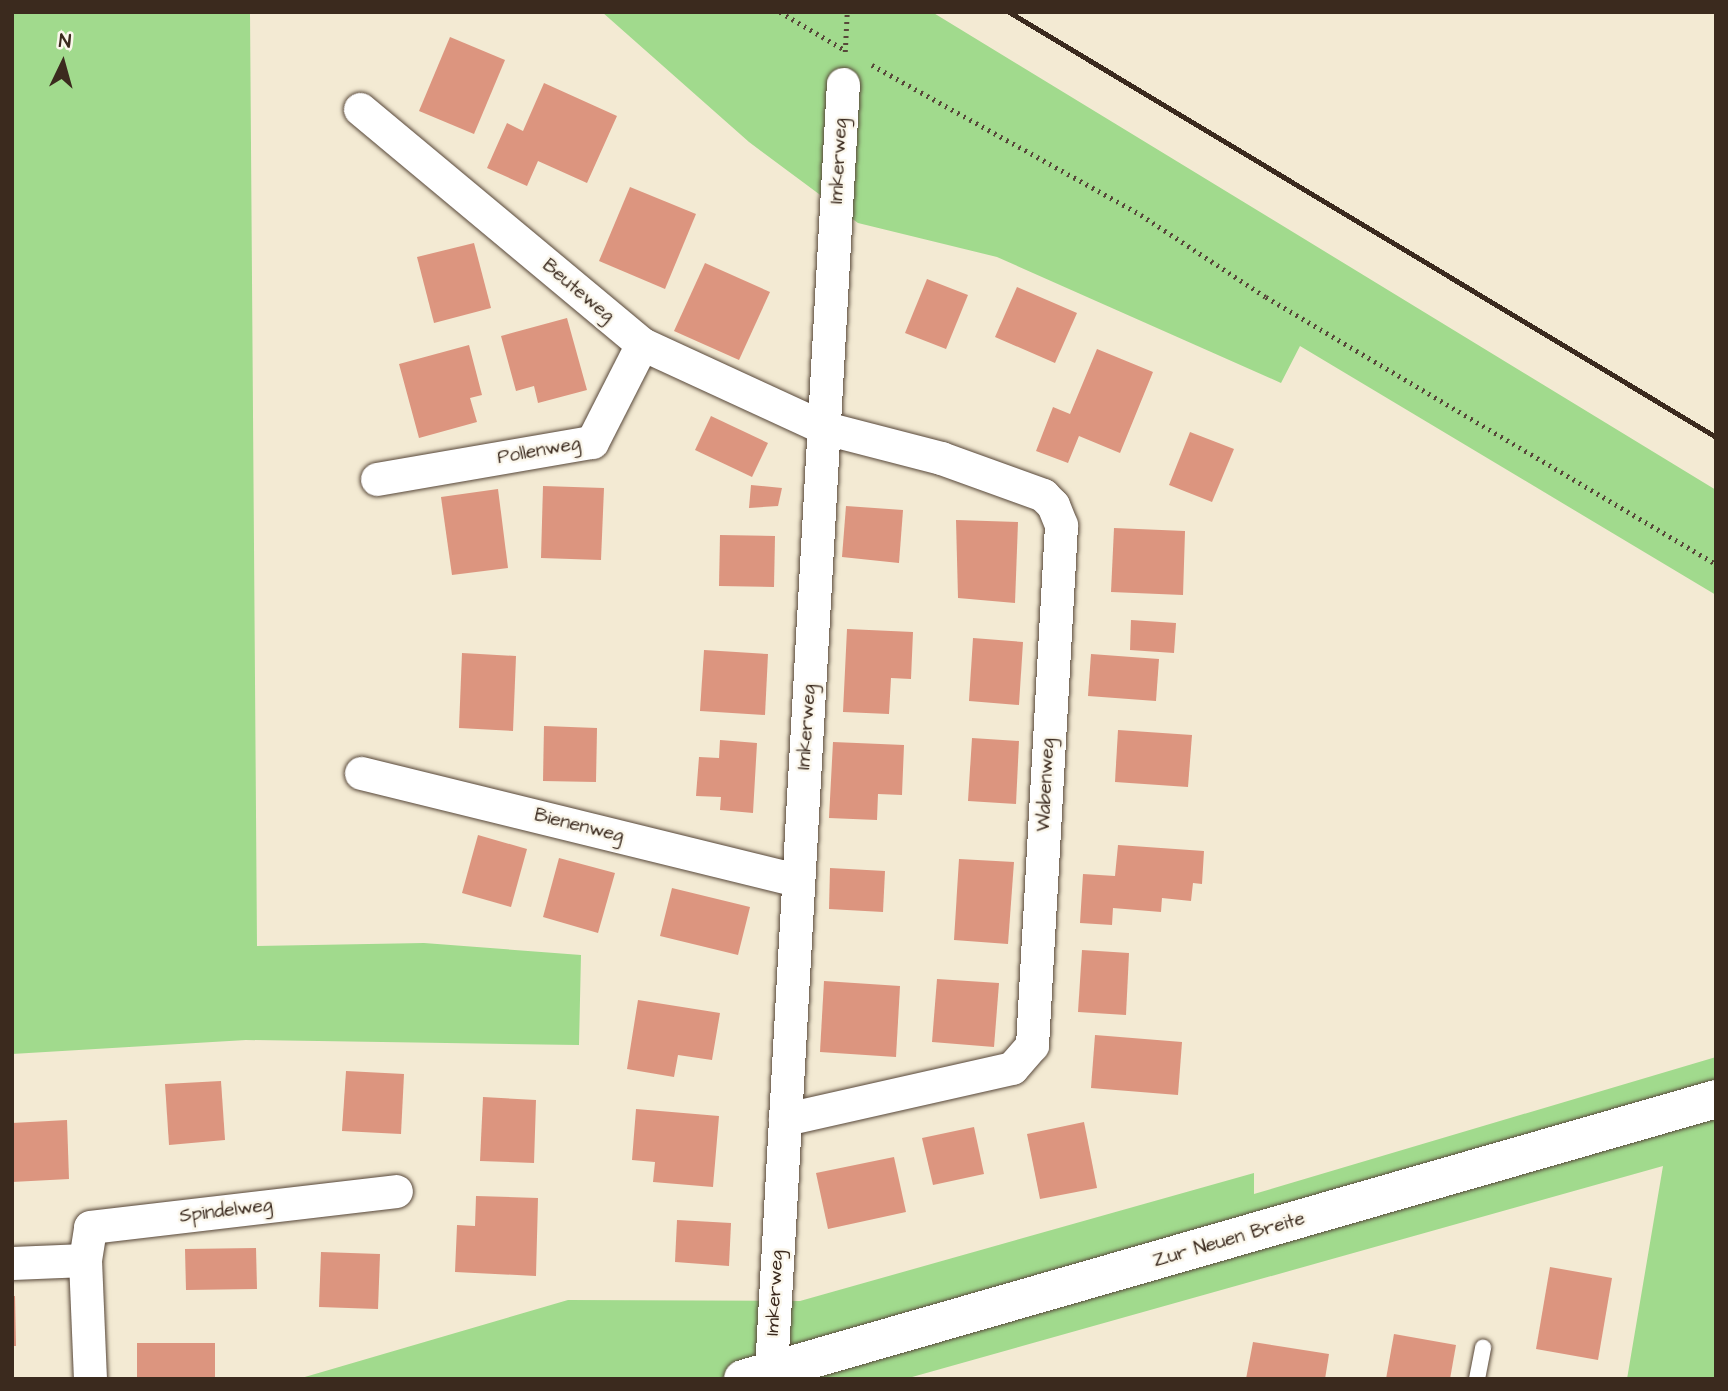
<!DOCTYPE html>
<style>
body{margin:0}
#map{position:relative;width:1728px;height:1391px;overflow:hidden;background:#f3ead3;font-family:"Architects Daughter",sans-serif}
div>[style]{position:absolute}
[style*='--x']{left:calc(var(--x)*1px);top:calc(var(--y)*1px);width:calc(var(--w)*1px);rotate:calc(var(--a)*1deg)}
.green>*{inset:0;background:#a1da8d}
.building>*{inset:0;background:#dc957f}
.path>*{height:4.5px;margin-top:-2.25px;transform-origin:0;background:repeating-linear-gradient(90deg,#574739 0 2px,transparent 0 7px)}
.roads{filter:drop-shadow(0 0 2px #574739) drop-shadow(0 0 2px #574739)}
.service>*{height:16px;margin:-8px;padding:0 8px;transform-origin:8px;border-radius:8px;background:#fff}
.minor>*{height:33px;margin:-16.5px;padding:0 16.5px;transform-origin:16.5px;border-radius:16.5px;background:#fff}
.tertiary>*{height:38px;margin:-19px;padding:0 19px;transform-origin:19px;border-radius:19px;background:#fff}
.rail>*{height:5px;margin:-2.5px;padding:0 2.5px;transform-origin:2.5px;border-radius:2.5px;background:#3b2a1e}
span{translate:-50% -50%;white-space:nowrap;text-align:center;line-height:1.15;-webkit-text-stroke:5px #fbf7ec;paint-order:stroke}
.street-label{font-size:19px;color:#3b2a1e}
.frame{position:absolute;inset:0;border:14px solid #3b2a1e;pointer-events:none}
.north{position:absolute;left:28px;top:28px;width:70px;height:70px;-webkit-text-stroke:5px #fbf7ec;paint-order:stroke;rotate:5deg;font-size:19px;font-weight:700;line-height:28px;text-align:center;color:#3b2a1e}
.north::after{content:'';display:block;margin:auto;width:24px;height:32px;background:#3b2a1e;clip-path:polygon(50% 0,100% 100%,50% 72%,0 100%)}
</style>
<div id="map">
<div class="green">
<div style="clip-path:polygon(12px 12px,250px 12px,257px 946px,424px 943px,581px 955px,579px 1045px,246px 1040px,12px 1054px)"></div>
<div style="clip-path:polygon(602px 12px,932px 12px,1716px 490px,1716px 595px,1300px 346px,1281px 383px,997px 257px,858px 223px,749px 142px)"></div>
<div style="clip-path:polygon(1716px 1057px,1716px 1379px,1627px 1379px,1663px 1166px,905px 1379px,298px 1379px,568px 1300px,800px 1301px,1254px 1173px,1254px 1194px)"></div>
</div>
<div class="building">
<div style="clip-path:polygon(450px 37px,505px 60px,474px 134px,419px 111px)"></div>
<div style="clip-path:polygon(544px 83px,617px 116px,587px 183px,538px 161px,527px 186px,487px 168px,507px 123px,523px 131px)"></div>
<div style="clip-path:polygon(630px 187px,696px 214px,665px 289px,599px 261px)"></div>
<div style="clip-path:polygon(474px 243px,491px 308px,434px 323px,417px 257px)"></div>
<div style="clip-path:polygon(705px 263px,770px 292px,739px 360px,674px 331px)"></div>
<div style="clip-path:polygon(927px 279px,968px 295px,946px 349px,905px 333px)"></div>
<div style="clip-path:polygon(1017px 287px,1077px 313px,1055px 363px,995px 337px)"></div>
<div style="clip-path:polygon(567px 318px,587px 390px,538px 403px,534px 386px,516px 391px,501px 336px)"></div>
<div style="clip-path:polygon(469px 345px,482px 395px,470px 398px,477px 422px,419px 438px,399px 364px)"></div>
<div style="clip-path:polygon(1097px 349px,1153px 372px,1120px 453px,1079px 436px,1068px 463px,1036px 451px,1053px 407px,1070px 414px)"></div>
<div style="clip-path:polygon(711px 416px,768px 443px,752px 477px,695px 450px)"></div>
<div style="clip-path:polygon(1190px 432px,1234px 449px,1212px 502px,1169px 485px)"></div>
<div style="clip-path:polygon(751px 485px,782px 488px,778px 506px,749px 508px)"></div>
<div style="clip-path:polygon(543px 486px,604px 488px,601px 560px,541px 558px)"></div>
<div style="clip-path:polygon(498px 489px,508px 568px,452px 575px,441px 497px)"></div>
<div style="clip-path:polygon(846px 506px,903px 510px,899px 563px,842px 557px)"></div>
<div style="clip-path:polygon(956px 520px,1018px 522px,1015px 603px,958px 598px)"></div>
<div style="clip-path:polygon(1114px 528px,1185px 531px,1183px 595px,1111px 592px)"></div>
<div style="clip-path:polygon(720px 535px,775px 536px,774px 587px,719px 586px)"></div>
<div style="clip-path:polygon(1131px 620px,1176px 623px,1174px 653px,1130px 650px)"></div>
<div style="clip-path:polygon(847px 629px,913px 632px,911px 679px,891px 678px,889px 714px,843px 712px)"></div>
<div style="clip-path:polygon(973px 638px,1023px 642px,1019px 705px,969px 701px)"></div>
<div style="clip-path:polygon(704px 650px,768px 654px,765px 715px,700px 711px)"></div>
<div style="clip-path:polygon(462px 653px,516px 656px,513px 731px,459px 728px)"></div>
<div style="clip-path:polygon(1091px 654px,1159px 659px,1156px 701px,1088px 696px)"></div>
<div style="clip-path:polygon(544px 726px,597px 728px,596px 782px,543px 781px)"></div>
<div style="clip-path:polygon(1118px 730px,1192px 735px,1188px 787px,1115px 782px)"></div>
<div style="clip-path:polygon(972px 738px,1019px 741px,1016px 804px,968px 801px)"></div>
<div style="clip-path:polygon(720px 740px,757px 743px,753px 813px,720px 810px,721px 797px,696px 796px,699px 757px,719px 758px)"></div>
<div style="clip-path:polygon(833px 742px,904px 745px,902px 795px,878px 794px,877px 820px,829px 818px)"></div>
<div style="clip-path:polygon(478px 835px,527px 849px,511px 907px,462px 893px)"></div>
<div style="clip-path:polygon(1118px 845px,1204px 851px,1202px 884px,1193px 883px,1191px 901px,1162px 898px,1161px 912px,1113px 908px,1112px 925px,1080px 923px,1083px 874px,1115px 876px)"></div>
<div style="clip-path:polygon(559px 858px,615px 873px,598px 933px,543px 917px)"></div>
<div style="clip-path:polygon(959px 859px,1014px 862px,1008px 944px,954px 940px)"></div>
<div style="clip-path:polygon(830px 868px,885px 871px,883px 912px,829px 909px)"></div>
<div style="clip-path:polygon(672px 888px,750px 907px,738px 955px,660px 936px)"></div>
<div style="clip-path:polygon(1082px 950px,1129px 953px,1126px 1015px,1078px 1012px)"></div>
<div style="clip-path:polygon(937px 979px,999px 983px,994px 1047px,932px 1042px)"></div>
<div style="clip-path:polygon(824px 981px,900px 986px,896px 1057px,820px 1052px)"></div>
<div style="clip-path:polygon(638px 1000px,720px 1013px,712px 1060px,678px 1055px,674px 1077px,627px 1069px)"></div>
<div style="clip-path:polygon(1095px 1035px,1182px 1042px,1178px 1095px,1091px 1088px)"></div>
<div style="clip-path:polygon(346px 1071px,404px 1074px,401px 1134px,342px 1131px)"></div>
<div style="clip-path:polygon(221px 1081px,225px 1140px,169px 1145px,165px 1084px)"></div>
<div style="clip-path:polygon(483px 1097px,536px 1100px,534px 1163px,480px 1161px)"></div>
<div style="clip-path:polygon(636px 1109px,719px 1116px,713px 1187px,653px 1182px,655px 1162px,632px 1160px)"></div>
<div style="clip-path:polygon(67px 1120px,69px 1179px,12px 1182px,12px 1123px)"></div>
<div style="clip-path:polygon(1084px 1122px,1097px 1188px,1040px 1199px,1027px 1134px)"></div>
<div style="clip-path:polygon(974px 1127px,984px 1174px,933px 1185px,922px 1138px)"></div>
<div style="clip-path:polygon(894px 1157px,906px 1212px,828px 1229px,816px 1173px)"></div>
<div style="clip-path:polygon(476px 1196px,538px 1198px,536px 1276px,455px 1272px,457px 1225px,475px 1226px)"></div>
<div style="clip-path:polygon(677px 1220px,731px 1223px,729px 1266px,675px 1262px)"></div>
<div style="clip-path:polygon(256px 1248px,257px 1289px,186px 1290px,185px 1249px)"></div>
<div style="clip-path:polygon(321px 1252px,380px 1254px,378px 1309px,319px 1307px)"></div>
<div style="clip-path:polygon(1550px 1267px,1612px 1278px,1598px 1360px,1536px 1349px)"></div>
<div style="clip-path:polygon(12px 1296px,15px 1296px,16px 1346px,12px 1346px)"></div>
<div style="clip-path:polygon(1394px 1334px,1456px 1345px,1450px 1379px,1386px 1379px)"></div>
<div style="clip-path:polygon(1253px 1342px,1329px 1354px,1325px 1379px,1246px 1379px)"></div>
<div style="clip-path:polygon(137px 1343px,215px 1343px,215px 1379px,137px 1379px)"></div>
</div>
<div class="path">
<div style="--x:780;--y:12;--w:73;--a:30.4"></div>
<div style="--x:845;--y:52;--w:40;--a:-87.1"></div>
<div style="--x:872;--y:65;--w:308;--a:29.1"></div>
<div style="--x:1141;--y:215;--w:149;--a:33.3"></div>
<div style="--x:1266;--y:297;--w:523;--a:30.68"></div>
</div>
<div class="roads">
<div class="service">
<div style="--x:1477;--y:1379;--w:32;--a:-79"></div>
</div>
<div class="minor">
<div style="--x:360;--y:109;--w:367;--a:39.8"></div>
<div style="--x:642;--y:344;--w:201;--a:24.7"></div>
<div style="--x:825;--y:428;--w:120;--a:14.5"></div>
<div style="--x:941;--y:458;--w:109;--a:19.9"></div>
<div style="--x:1043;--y:495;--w:14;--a:45"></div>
<div style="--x:1053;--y:505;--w:22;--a:68"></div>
<div style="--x:1061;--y:525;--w:521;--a:93.19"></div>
<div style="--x:1032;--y:1045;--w:30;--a:131"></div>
<div style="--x:1012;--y:1068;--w:233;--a:167.3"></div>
<div style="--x:377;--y:479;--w:218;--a:-9.8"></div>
<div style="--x:592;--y:442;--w:110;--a:-63"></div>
<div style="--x:361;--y:773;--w:449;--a:13.8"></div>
<div style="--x:85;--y:1260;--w:33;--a:-81"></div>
<div style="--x:90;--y:1227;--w:308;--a:-6.7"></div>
<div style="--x:12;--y:1263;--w:73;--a:-2.4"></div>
<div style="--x:85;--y:1260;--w:119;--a:87.6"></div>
<div style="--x:771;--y:1370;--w:1288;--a:-86.8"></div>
</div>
<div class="tertiary">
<div style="--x:743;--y:1379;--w:1012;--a:-16.05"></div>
</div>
</div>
<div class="rail">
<div style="--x:1009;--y:12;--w:825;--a:31.01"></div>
</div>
<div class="street-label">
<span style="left:839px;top:161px;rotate:-87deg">Imkerweg</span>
<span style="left:578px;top:291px;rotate:40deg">Beuteweg</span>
<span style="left:539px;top:451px;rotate:-10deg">Pollenweg</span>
<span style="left:807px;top:727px;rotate:-86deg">Imkerweg</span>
<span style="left:1046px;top:785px;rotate:-87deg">Wabenweg</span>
<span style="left:579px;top:826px;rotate:14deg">Bienenweg</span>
<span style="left:226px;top:1211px;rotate:-7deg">Spindelweg</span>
<span style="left:1229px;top:1240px;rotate:-16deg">Zur Neuen Breite</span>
<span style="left:775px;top:1293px;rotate:-87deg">Imkerweg</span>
</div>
<div class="frame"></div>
<div class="north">N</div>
</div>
